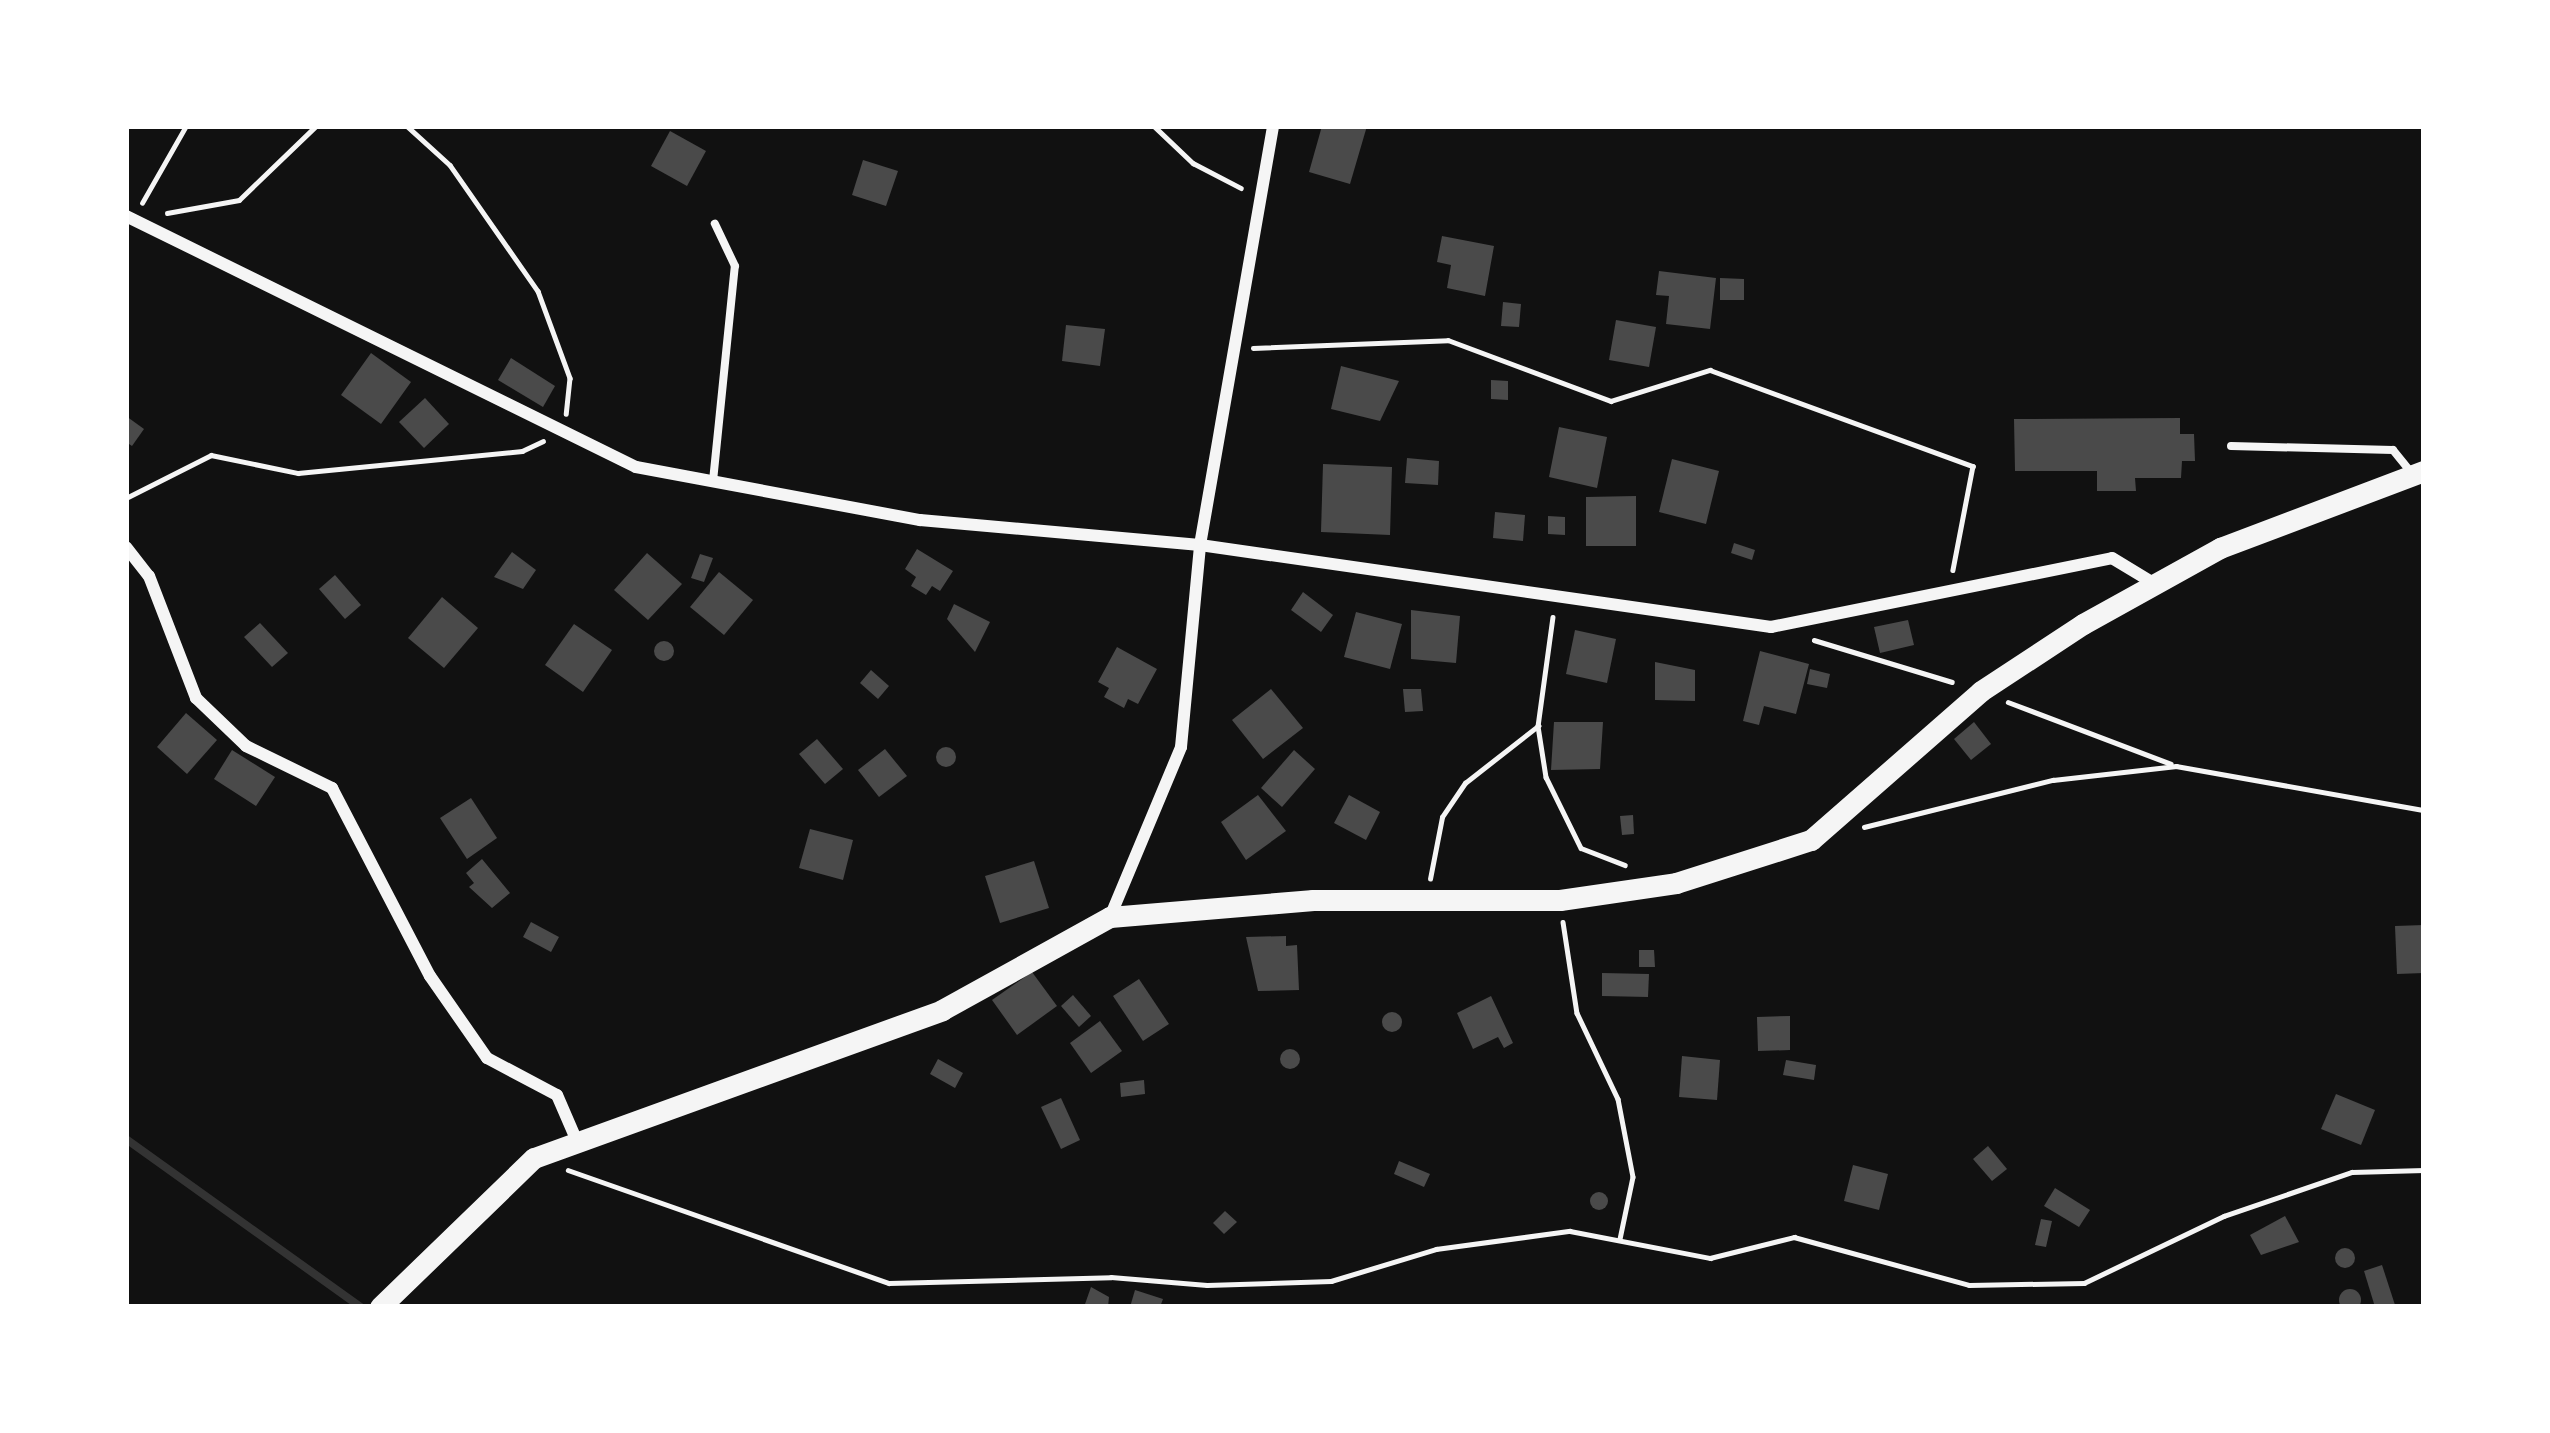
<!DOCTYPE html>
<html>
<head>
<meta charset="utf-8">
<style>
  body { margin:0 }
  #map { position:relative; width:2550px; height:1433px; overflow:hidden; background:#111; font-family:"Work Sans",sans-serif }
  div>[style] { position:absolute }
  .stream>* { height:8px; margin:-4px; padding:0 4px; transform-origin:4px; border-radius:4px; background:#333 }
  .building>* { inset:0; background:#4a4a4a }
  .round { border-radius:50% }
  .path>* { height:4.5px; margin:-2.25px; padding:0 2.25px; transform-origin:2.25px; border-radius:2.25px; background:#f5f5f5 }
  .service>* { height:8px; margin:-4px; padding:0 4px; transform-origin:4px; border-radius:4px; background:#f5f5f5 }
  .minor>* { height:12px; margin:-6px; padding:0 6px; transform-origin:6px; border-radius:6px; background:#f5f5f5 }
  .tertiary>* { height:21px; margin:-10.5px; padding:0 10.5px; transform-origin:10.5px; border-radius:10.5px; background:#f5f5f5 }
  span { translate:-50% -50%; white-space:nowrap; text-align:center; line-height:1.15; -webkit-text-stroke:12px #fff; paint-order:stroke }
  .frame { position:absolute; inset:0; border:129px solid #fff; pointer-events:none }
</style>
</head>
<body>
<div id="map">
  <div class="stream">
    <i style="left:126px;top:1139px;width:289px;rotate:35.6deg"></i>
  </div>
  <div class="building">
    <i style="clip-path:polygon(1322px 126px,1367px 126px,1350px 184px,1309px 172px)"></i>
    <i style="clip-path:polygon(670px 131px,706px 151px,687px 186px,651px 166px)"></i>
    <i style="clip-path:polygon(863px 160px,898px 171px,886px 206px,852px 195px)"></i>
    <i style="clip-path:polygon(1442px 236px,1494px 246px,1485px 296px,1447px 288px,1451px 265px,1437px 262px)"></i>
    <i style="clip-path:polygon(1659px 271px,1716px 278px,1710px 329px,1666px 324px,1669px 296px,1656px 295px)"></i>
    <i style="clip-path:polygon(1720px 278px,1744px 279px,1744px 300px,1720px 300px)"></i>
    <i style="clip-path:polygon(1503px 302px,1521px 304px,1519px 327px,1501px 326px)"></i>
    <i style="clip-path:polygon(1616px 320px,1656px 327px,1649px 367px,1609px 360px)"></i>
    <i style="clip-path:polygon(1066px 325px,1105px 329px,1100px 366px,1062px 361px)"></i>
    <i style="clip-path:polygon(371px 353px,411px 382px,381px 424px,341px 395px)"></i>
    <i style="clip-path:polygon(511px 358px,555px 386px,543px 407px,498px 380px)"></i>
    <i style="clip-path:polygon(1341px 366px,1399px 381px,1380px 421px,1331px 409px)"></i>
    <i style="clip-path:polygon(1491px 380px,1508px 381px,1508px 400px,1491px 399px)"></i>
    <i style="clip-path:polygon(425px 398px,449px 424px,424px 448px,399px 422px)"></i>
    <i style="clip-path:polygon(126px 416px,144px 429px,132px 446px,126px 442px)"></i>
    <i style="clip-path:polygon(2180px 418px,2180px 434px,2194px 434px,2195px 461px,2182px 461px,2181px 478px,2135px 478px,2136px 491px,2097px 491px,2097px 471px,2015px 471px,2014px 419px)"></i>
    <i style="clip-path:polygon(1559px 427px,1607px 437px,1597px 488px,1549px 477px)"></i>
    <i style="clip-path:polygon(1407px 458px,1439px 461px,1438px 485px,1405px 483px)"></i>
    <i style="clip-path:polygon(1672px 459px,1719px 471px,1706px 524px,1659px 512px)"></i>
    <i style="clip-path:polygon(1323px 464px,1392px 467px,1390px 535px,1321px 532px)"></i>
    <i style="clip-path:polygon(1636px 496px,1636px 546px,1586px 546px,1586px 497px)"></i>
    <i style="clip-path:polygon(1495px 512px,1525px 515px,1523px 541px,1493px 538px)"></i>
    <i style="clip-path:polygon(1548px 516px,1565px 517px,1565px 535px,1548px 534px)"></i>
    <i style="clip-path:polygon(1734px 543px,1755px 550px,1752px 560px,1731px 553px)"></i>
    <i style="clip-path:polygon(917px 549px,953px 571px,940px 591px,932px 586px,926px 595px,911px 586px,916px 577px,905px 569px)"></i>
    <i style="clip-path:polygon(512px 552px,536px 570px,523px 589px,494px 577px)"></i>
    <i style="clip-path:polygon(647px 553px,682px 584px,648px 620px,614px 590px)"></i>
    <i style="clip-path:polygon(700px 554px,713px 558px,704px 582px,691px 578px)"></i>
    <i style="clip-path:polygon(719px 572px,753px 600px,724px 635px,690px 607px)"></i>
    <i style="clip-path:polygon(335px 575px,361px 605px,345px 619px,319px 589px)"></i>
    <i style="clip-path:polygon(1303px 592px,1333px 615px,1321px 632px,1291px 610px)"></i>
    <i style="clip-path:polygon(442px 597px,478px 628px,444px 668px,408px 638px)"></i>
    <i style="clip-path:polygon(954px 604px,990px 622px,975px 652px,947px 619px)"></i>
    <i style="clip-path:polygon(1411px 610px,1460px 616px,1456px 663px,1411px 659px)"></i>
    <i style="clip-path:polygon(1356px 612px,1402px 624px,1390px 669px,1344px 657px)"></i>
    <i style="clip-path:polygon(1908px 620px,1914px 645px,1880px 653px,1874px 627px)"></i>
    <i style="clip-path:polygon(260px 623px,288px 653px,272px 667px,244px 637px)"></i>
    <i style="clip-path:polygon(574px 624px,612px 650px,583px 692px,545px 665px)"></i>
    <i style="clip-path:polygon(1575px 630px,1616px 639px,1607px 683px,1566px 674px)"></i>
    <i class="round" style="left:654px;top:641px;width:20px;height:20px"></i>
    <i style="clip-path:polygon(1117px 647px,1157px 669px,1138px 704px,1128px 699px,1124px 708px,1104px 697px,1109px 688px,1098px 682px)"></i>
    <i style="clip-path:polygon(1760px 651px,1809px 664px,1796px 714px,1764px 706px,1759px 725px,1743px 721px)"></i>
    <i style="clip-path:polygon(1655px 662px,1695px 670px,1695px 701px,1655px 700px)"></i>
    <i style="clip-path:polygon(1810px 669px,1830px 674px,1827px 688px,1807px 684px)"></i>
    <i style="clip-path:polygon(871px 670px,889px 686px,878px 699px,860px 683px)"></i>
    <i style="clip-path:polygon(1271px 689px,1303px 728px,1263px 759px,1232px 720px)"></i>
    <i style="clip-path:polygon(1403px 689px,1421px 689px,1423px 711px,1405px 712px)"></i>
    <i style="clip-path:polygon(186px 713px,217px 740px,187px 774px,157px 747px)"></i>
    <i style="clip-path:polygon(1554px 722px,1603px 722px,1600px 769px,1551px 770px)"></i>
    <i style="clip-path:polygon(1974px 722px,1991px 744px,1971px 760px,1954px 739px)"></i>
    <i style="clip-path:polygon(817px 739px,843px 769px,825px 784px,799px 754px)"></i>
    <i class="round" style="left:936px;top:747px;width:20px;height:20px"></i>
    <i style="clip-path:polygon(885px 749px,907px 776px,879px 797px,858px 770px)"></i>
    <i style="clip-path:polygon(232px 750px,275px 777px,256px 806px,214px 779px)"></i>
    <i style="clip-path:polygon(1294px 750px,1315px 769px,1282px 807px,1261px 788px)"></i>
    <i style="clip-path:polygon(1258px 795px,1286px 831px,1246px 860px,1221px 822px)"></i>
    <i style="clip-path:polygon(1349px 795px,1380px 812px,1366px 840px,1334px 823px)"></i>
    <i style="clip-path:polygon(471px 798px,497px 838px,467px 859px,440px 818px)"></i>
    <i style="clip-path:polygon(1633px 815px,1634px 834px,1622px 835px,1620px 816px)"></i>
    <i style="clip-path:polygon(810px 829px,853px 840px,843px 880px,799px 868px)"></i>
    <i style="clip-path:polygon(482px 859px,510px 893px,492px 908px,469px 887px,474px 883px,466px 873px)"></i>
    <i style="clip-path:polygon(1034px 861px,1049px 908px,1000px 923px,985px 876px)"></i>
    <i style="clip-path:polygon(531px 922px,559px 937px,551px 952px,523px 937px)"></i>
    <i style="clip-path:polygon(2424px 925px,2424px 973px,2397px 974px,2395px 926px)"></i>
    <i style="clip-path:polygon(1286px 936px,1286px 946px,1297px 945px,1299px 990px,1258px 991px,1246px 937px)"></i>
    <i style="clip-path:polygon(1639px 950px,1654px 950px,1655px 967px,1639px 967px)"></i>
    <i style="clip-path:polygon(1032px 972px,1057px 1006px,1017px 1035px,992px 1000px)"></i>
    <i style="clip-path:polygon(1602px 973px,1649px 974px,1648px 997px,1602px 996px)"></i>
    <i style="clip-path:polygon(1139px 979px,1169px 1024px,1143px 1041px,1113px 996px)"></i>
    <i style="clip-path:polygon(1073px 995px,1091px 1016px,1079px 1027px,1061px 1006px)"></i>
    <i style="clip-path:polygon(1491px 996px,1513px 1043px,1504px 1048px,1498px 1037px,1473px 1049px,1457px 1013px)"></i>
    <i class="round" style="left:1382px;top:1012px;width:20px;height:20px"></i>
    <i style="clip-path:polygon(1790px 1016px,1790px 1050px,1758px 1051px,1757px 1017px)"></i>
    <i style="clip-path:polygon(1100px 1021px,1122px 1051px,1091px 1073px,1070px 1043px)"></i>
    <i class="round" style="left:1280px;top:1049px;width:20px;height:20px"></i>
    <i style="clip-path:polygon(1682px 1056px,1720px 1060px,1717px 1100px,1679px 1097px)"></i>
    <i style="clip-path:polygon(938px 1059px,963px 1073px,955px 1088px,930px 1074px)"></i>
    <i style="clip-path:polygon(1786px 1060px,1816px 1065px,1814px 1080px,1783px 1075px)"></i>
    <i style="clip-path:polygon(1144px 1080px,1145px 1094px,1121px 1097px,1120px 1083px)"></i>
    <i style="clip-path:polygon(2336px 1094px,2375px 1110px,2361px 1145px,2321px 1129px)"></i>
    <i style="clip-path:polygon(1061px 1098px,1080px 1140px,1061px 1149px,1041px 1107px)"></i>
    <i style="clip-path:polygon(1988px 1146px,2007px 1169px,1992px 1181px,1973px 1159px)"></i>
    <i style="clip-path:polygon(1399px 1161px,1430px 1174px,1424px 1187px,1394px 1174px)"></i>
    <i style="clip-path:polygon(1853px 1165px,1888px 1174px,1879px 1210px,1844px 1201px)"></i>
    <i style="clip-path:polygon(2055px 1188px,2090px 1210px,2079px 1227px,2044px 1206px)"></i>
    <i class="round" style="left:1590px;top:1192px;width:18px;height:18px"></i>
    <i style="clip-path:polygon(1225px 1211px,1237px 1222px,1224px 1234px,1213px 1223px)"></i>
    <i style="clip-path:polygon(2285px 1216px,2299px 1242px,2261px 1255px,2250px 1235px)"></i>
    <i style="clip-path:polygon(2041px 1219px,2052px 1221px,2046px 1247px,2035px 1245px)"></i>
    <i class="round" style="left:2335px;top:1248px;width:20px;height:20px"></i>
    <i style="clip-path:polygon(2382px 1265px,2395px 1305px,2389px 1307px,2375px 1307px,2364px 1271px)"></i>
    <i style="clip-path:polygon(1091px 1287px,1109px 1297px,1108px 1307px,1084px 1307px)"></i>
    <i class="round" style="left:2339px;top:1289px;width:22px;height:22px"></i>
    <i style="clip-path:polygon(1135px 1290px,1163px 1299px,1160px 1307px,1130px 1307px)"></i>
  </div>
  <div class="path">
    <i style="left:407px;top:126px;width:58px;rotate:42.2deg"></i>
    <i style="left:450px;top:165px;width:154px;rotate:55.1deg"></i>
    <i style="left:538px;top:291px;width:93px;rotate:69.8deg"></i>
    <i style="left:570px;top:378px;width:36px;rotate:96deg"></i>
    <i style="left:1154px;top:126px;width:54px;rotate:43.5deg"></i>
    <i style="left:1193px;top:163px;width:54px;rotate:27.5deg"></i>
    <i style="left:142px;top:203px;width:89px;rotate:-60.3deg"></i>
    <i style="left:167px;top:213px;width:73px;rotate:-10.2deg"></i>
    <i style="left:239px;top:200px;width:107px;rotate:-43.9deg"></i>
    <i style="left:1253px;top:348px;width:195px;rotate:-2.3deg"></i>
    <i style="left:1448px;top:340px;width:174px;rotate:20.5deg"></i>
    <i style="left:1611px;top:401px;width:104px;rotate:-17.4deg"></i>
    <i style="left:1710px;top:370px;width:280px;rotate:20.1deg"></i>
    <i style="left:1973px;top:466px;width:106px;rotate:100.9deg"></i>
    <i style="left:126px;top:498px;width:95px;rotate:-26.8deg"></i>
    <i style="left:211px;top:455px;width:89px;rotate:11.7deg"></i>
    <i style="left:298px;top:473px;width:225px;rotate:-5.6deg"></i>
    <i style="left:522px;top:451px;width:23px;rotate:-25deg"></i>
    <i style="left:1553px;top:617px;width:110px;rotate:97.8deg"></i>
    <i style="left:1538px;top:726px;width:52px;rotate:81.1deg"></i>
    <i style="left:1546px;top:777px;width:79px;rotate:63.8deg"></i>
    <i style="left:1581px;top:848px;width:47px;rotate:21.1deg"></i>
    <i style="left:1814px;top:640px;width:144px;rotate:16.9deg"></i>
    <i style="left:2008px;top:702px;width:174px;rotate:20.8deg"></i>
    <i style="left:1864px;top:827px;width:195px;rotate:-14deg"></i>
    <i style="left:2053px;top:780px;width:124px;rotate:-6.5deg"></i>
    <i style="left:2176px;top:766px;width:252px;rotate:10.1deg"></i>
    <i style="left:1430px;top:879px;width:63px;rotate:-79deg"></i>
    <i style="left:1442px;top:817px;width:41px;rotate:-55.9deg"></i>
    <i style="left:1465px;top:783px;width:93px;rotate:-38deg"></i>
    <i style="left:1563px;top:922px;width:92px;rotate:81.3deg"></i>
    <i style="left:1577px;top:1013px;width:95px;rotate:64.5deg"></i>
    <i style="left:1618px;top:1099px;width:79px;rotate:79.1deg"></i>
    <i style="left:1633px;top:1177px;width:63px;rotate:101.8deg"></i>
    <i style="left:568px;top:1170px;width:340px;rotate:19.4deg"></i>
    <i style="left:889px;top:1283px;width:222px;rotate:-1.5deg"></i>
    <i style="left:1111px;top:1277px;width:96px;rotate:4.8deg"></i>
    <i style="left:1207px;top:1285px;width:124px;rotate:-1.8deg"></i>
    <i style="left:1331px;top:1281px;width:110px;rotate:-16.9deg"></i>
    <i style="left:1436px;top:1249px;width:135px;rotate:-7.7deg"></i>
    <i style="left:1570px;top:1231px;width:143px;rotate:10.9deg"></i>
    <i style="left:1710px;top:1258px;width:87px;rotate:-14deg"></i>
    <i style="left:1794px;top:1237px;width:181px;rotate:15.3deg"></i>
    <i style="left:1969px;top:1285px;width:115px;rotate:-1deg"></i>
    <i style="left:2084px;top:1283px;width:155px;rotate:-25.6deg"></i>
    <i style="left:2224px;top:1216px;width:135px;rotate:-19deg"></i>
    <i style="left:2352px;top:1172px;width:72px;rotate:-1.6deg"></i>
  </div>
  <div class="service">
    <i style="left:2231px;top:446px;width:162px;rotate:1.4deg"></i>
    <i style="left:2393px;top:450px;width:28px;rotate:51deg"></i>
    <i style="left:713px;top:481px;width:216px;rotate:-84.2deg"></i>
    <i style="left:735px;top:266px;width:47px;rotate:-115.5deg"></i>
  </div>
  <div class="minor">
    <i style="left:126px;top:216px;width:568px;rotate:26.2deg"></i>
    <i style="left:636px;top:467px;width:289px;rotate:10.6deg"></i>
    <i style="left:920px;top:520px;width:281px;rotate:5.1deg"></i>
    <i style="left:1200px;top:545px;width:577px;rotate:8.17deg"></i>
    <i style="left:1771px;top:627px;width:348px;rotate:-11.4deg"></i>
    <i style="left:2112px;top:558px;width:50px;rotate:31.2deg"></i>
    <i style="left:126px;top:547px;width:37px;rotate:52deg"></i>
    <i style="left:149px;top:576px;width:131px;rotate:68.9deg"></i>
    <i style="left:196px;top:698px;width:69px;rotate:43.8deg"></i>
    <i style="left:246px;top:746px;width:96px;rotate:26deg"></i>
    <i style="left:332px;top:788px;width:212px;rotate:62.5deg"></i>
    <i style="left:430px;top:976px;width:100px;rotate:55.2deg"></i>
    <i style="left:487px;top:1058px;width:79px;rotate:27.9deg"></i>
    <i style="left:557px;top:1095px;width:48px;rotate:66.6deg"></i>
    <i style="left:1110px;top:917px;width:184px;rotate:-67.3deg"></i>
    <i style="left:1181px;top:747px;width:203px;rotate:-84.6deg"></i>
    <i style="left:1200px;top:545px;width:425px;rotate:-80.1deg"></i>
  </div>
  <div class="tertiary">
    <i style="left:380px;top:1307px;width:214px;rotate:-44.1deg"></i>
    <i style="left:534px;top:1158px;width:434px;rotate:-19.9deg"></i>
    <i style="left:942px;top:1010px;width:192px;rotate:-29deg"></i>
    <i style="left:1110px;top:917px;width:204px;rotate:-4.8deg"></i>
    <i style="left:1313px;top:900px;width:247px"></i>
    <i style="left:1560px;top:900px;width:117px;rotate:-8.3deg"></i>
    <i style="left:1676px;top:883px;width:142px;rotate:-17.7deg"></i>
    <i style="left:1811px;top:840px;width:226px;rotate:-41.2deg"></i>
    <i style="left:1981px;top:691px;width:122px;rotate:-33.3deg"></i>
    <i style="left:2083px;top:624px;width:157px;rotate:-29deg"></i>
    <i style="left:2220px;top:548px;width:218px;rotate:-20.7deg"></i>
  </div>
  <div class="frame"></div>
</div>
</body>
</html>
